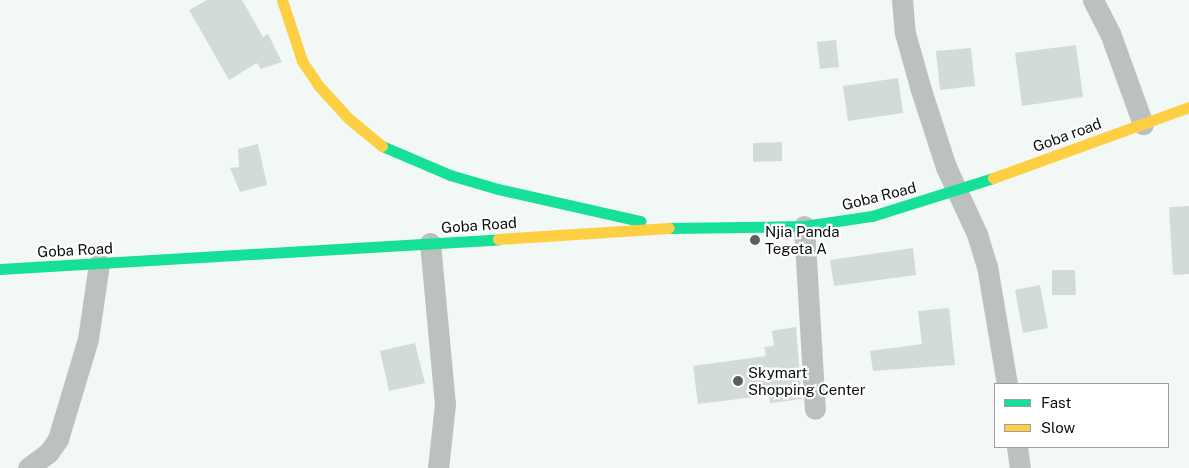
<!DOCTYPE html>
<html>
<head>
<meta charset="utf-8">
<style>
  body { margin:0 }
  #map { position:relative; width:1189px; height:468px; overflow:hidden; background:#f2f8f5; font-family:"Public Sans",sans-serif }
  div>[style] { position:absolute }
  .building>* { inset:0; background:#d2dcd7 }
  .street>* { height:21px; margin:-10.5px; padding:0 10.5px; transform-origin:10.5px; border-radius:10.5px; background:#bbc1be }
  .fast>* { height:11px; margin:-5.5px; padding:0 5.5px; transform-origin:5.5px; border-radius:5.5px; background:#16e098 }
  .slow>* { height:11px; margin:-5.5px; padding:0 5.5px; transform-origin:5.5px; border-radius:5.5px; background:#ffcf43 }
  .dots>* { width:14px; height:14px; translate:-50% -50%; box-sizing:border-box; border:2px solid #fff; border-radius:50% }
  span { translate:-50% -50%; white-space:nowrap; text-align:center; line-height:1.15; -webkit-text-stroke:4.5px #fff; paint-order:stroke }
  .street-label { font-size:15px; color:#0a0e0c }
  .poi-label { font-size:15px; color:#0a0e0c }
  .left { translate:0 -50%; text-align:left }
  .legend { position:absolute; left:994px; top:383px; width:175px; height:65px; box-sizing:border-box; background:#fff; border:1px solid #9d9f9e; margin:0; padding:6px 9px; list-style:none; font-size:15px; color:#0a0e0c }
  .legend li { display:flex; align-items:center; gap:10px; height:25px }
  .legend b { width:25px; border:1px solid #9d9f9e }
</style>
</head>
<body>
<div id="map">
  <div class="building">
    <i style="clip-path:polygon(207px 0,242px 0,263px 37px,268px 34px,282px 62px,261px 69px,257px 63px,229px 80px,189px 10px)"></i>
    <i style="clip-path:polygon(836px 40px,839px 67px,820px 69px,817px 42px)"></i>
    <i style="clip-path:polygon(1076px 45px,1083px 97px,1022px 106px,1015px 53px)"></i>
    <i style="clip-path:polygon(971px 48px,975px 86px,940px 90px,936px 51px)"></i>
    <i style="clip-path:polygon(898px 78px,903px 113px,848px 121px,843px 86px)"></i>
    <i style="clip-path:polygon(782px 142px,782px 161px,753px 162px,753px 143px)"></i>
    <i style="clip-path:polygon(258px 144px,267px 185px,240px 192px,230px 168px,239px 167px,238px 149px)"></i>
    <i style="clip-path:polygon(1189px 206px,1189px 274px,1173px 275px,1169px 207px)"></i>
    <i style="clip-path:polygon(913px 248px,916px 275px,834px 286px,830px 260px)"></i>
    <i style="clip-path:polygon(1052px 270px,1075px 270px,1076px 295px,1052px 295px)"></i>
    <i style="clip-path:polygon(1040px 285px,1048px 328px,1023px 333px,1015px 290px)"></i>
    <i style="clip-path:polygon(949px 308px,955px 365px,873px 371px,870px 351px,922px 344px,918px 311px)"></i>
    <i style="clip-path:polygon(796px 327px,802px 399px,770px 403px,769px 395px,698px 404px,693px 366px,766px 356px,764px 347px,774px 346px,772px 331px)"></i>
    <i style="clip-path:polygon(415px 343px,425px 383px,389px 391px,380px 351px)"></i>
  </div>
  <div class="street">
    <i style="left:902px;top:0;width:33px;rotate:85deg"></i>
    <i style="left:905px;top:33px;width:59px;rotate:74.3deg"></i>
    <i style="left:921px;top:90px;width:81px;rotate:72deg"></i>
    <i style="left:946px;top:167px;width:74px;rotate:65.2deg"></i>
    <i style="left:977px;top:234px;width:34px;rotate:73deg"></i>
    <i style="left:987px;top:266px;width:120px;rotate:80.4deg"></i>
    <i style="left:1093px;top:0;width:37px;rotate:63deg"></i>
    <i style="left:1110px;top:33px;width:97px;rotate:70.1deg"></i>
    <i style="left:804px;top:226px;width:183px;rotate:86.6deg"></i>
    <i style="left:430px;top:243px;width:162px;rotate:84.7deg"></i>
    <i style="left:445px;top:404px;width:64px;rotate:96.2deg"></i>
    <i style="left:1017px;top:447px;width:21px;rotate:82deg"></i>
    <i style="left:28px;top:468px;width:26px;rotate:-37deg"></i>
    <i style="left:49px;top:452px;width:16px;rotate:-55deg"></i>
    <i style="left:58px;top:439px;width:104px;rotate:-73.3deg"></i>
    <i style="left:88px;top:339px;width:76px;rotate:-81.7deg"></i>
  </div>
  <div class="fast">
    <i style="left:382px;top:146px;width:74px;rotate:23.1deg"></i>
    <i style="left:450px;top:175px;width:50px;rotate:16.3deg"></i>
    <i style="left:498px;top:189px;width:146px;rotate:12.7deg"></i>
    <i style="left:669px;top:228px;width:135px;rotate:-0.8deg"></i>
    <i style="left:804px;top:226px;width:69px;rotate:-8.4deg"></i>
    <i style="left:872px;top:216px;width:127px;rotate:-17.4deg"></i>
    <i style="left:0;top:269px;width:499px;rotate:-3.4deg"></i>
  </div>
  <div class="slow">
    <i style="left:282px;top:0;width:64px;rotate:71.8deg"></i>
    <i style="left:302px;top:61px;width:29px;rotate:56deg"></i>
    <i style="left:318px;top:85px;width:45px;rotate:47.7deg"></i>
    <i style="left:348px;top:118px;width:44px;rotate:39.5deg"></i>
    <i style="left:993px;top:178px;width:208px;rotate:-19.9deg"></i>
    <i style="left:498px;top:239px;width:171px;rotate:-3.7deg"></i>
  </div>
  <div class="dots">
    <i style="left:755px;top:240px;background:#5b605e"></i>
    <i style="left:738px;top:381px;background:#5b605e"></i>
  </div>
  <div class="street-label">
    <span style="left:1067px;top:135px;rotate:-20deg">Goba road</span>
    <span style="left:879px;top:196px;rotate:-14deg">Goba Road</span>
    <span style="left:479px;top:225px;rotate:-4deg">Goba Road</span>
    <span style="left:75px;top:250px;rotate:-3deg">Goba Road</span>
  </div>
  <div class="poi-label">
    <span class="left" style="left:765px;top:240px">Njia Panda<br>Tegeta A</span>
    <span class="left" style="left:748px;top:381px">Skymart<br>Shopping Center</span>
  </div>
  <ul class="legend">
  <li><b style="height:6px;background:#16e098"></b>Fast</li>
  <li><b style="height:6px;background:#ffcf43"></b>Slow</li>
  </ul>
</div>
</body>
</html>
